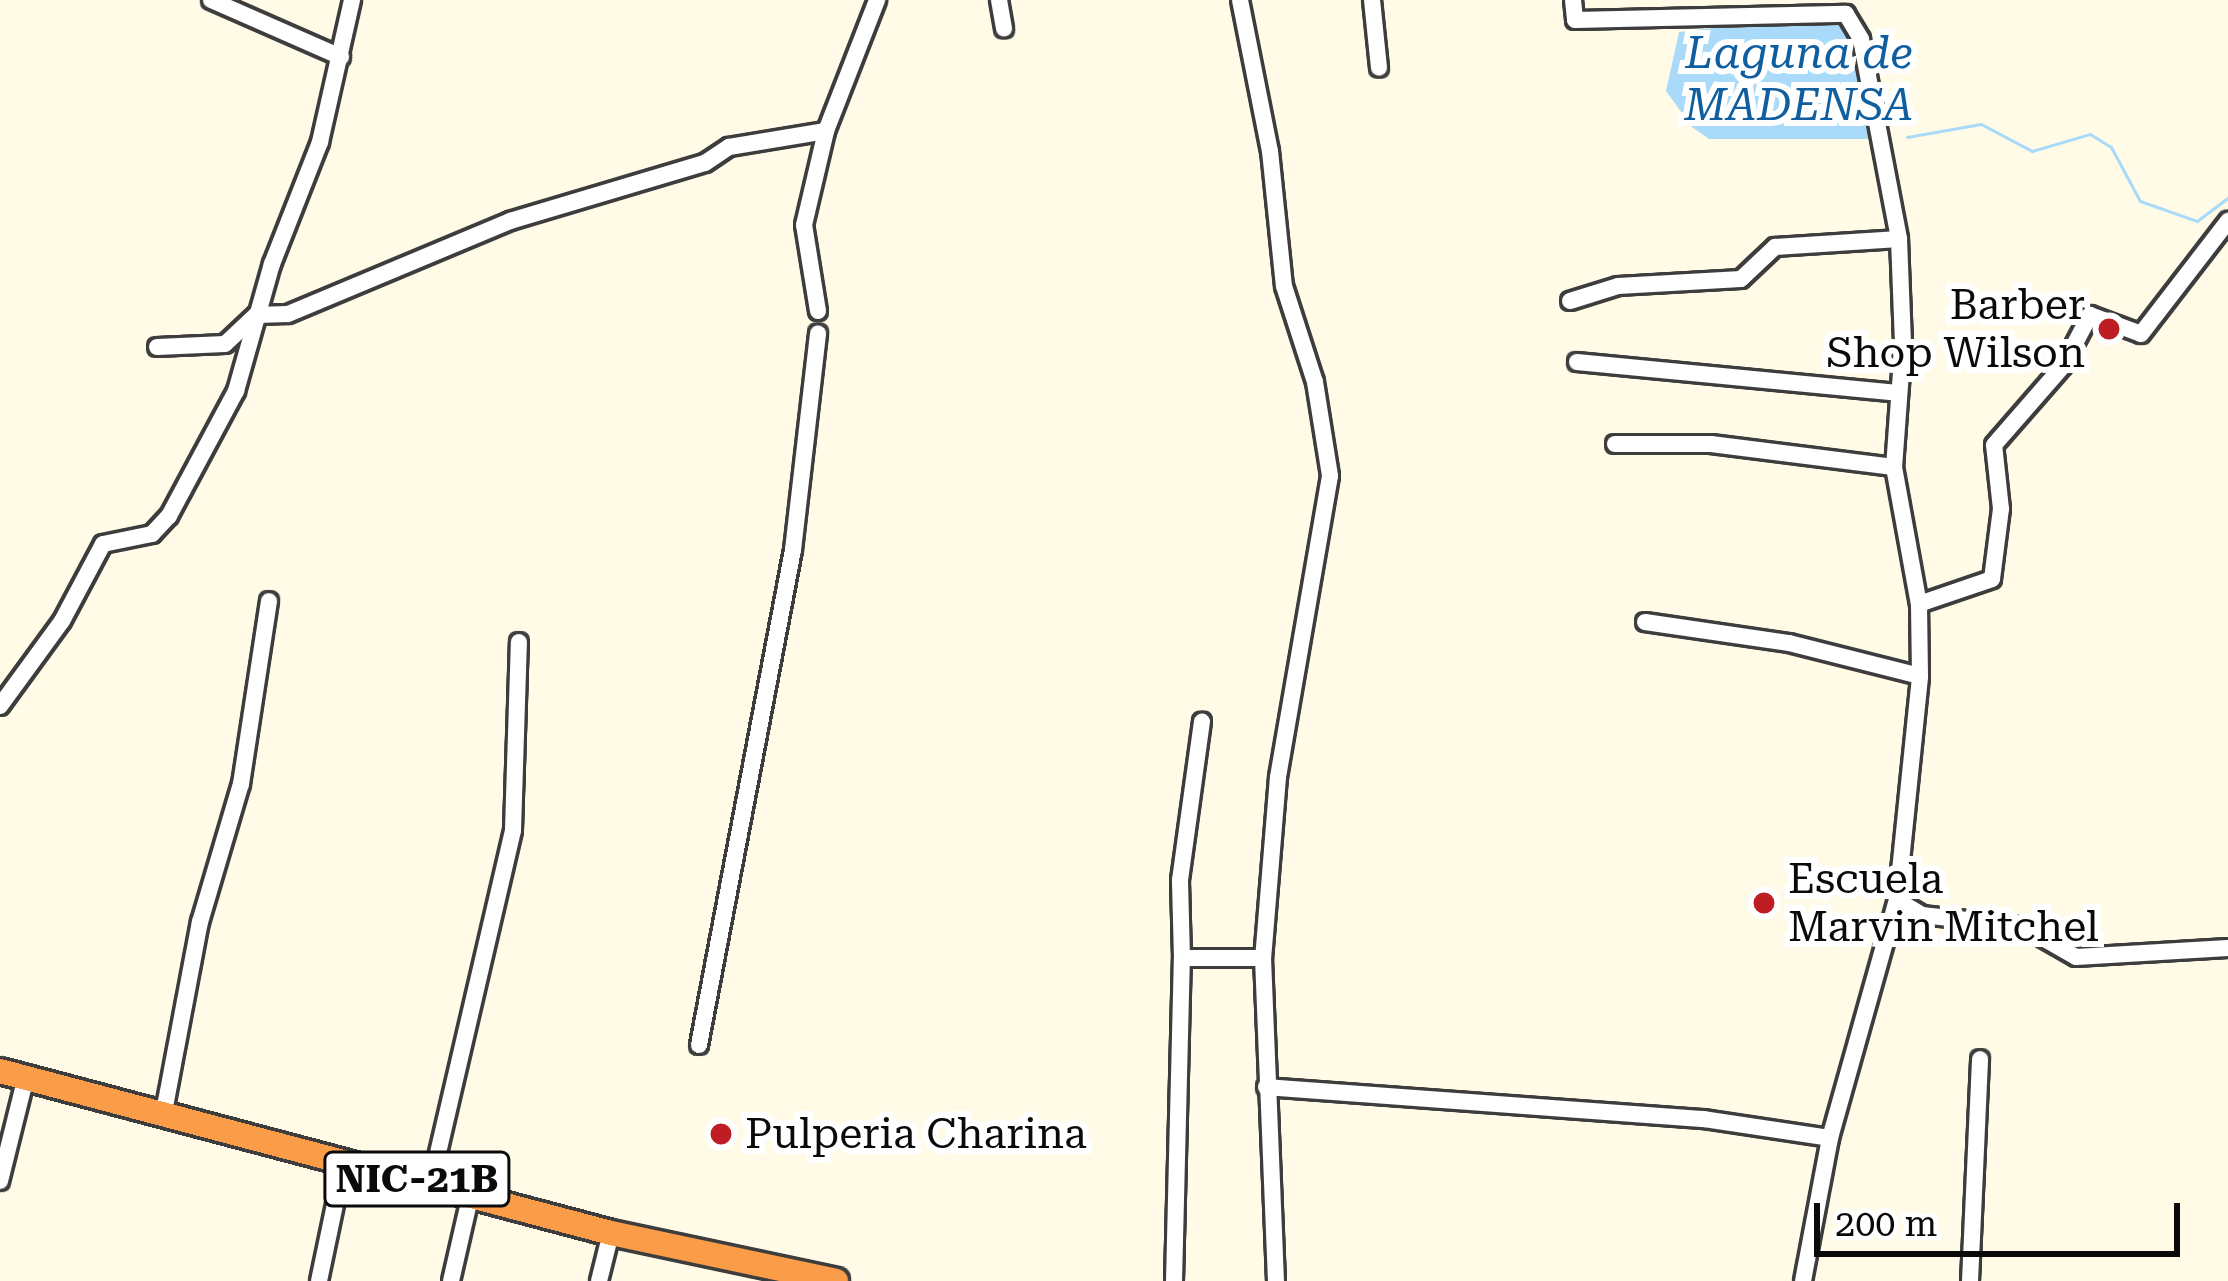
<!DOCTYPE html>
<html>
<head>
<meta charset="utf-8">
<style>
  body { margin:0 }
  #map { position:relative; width:2228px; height:1281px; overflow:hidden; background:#fffbe6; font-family:"Roboto Serif",serif }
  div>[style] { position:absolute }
  .water>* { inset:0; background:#a9daf9 }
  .stream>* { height:3px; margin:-1.5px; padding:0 1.5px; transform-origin:1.5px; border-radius:1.5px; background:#a9daf9 }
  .roads { filter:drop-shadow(3px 0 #3d3d3d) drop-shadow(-3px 0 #3d3d3d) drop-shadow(0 3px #3d3d3d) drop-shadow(0 -3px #3d3d3d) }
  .minor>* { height:16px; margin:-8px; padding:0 8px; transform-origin:8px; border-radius:8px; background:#fff }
  .highway>* { height:24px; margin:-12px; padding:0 12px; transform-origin:12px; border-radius:12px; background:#fb9d48 }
  .dots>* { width:33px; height:33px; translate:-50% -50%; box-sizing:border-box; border:6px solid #fff; border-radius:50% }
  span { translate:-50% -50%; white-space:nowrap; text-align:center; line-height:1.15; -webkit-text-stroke:12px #fff; paint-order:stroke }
  .shield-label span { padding:3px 9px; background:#fff; border:3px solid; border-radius:9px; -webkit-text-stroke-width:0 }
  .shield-label { font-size:39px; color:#0a0a0a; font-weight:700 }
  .poi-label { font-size:42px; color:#0a0a0a }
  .right { translate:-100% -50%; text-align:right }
  .left { translate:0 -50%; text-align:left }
  .water-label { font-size:45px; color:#0f5e9f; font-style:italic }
  .scale { position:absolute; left:1814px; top:1203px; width:366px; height:54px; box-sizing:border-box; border:6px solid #0a0a0a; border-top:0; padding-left:15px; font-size:36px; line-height:42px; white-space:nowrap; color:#0a0a0a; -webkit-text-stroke:9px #fff; paint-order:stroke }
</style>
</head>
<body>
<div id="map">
  <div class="water">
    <i style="clip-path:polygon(1763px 22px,1840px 24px,1855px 40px,1861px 109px,1877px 139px,1709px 139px,1692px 127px,1666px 91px,1679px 32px)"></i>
  </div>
  <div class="stream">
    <i style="left:1907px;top:137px;width:75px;rotate:-10deg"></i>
    <i style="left:1981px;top:124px;width:58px;rotate:27.9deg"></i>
    <i style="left:2032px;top:151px;width:60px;rotate:-16.3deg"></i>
    <i style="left:2090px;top:134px;width:25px;rotate:32deg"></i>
    <i style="left:2111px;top:147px;width:61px;rotate:61.8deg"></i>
    <i style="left:2140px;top:201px;width:60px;rotate:19.3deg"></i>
    <i style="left:2197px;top:221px;width:39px;rotate:-37deg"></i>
  </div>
  <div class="roads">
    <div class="minor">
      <i style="left:211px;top:0;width:142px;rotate:23.7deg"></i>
      <i style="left:999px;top:0;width:29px;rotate:80deg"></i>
      <i style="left:1240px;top:0;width:154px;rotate:78.8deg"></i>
      <i style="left:1270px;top:151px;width:136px;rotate:84.1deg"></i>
      <i style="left:1284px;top:286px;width:101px;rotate:72.1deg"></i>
      <i style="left:1315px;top:382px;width:95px;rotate:80.9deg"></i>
      <i style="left:1330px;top:476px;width:305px;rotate:99.8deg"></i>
      <i style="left:1278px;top:777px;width:182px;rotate:94.7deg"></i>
      <i style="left:1263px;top:958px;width:323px;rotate:87.7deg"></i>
      <i style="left:1372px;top:0;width:68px;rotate:84.1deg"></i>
      <i style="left:1573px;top:0;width:20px;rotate:84deg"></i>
      <i style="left:1575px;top:20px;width:271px;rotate:-1.3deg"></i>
      <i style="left:1846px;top:14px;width:29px;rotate:59deg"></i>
      <i style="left:1861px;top:39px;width:204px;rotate:79.2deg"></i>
      <i style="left:1899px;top:239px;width:106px;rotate:87.8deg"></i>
      <i style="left:1903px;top:345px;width:122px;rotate:94.2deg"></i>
      <i style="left:1894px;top:467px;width:139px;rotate:79.7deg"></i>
      <i style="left:1570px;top:301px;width:50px;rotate:-17.4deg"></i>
      <i style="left:1618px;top:286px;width:123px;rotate:-3.3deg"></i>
      <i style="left:1741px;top:279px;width:47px;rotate:-43.3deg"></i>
      <i style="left:1775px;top:247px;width:124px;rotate:-3.7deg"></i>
      <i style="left:818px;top:311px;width:87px;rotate:-99.2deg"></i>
      <i style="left:804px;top:225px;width:97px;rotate:-76.8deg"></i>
      <i style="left:826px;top:131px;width:141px;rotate:-68.7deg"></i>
      <i style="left:157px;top:347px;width:68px;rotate:-2.5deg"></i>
      <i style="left:225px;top:344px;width:42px;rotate:-43.1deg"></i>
      <i style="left:256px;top:315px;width:32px;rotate:-2deg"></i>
      <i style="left:288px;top:314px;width:241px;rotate:-22.7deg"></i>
      <i style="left:510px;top:221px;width:203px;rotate:-16.6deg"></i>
      <i style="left:705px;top:163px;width:29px;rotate:-34deg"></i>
      <i style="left:729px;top:147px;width:98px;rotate:-9.4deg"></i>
      <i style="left:1577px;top:362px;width:322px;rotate:5.5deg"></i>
      <i style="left:1615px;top:444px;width:96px"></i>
      <i style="left:1711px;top:444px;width:184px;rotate:7.2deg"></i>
      <i style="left:1645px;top:622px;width:146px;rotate:8.3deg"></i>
      <i style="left:1789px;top:643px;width:135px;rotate:14.1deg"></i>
      <i style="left:0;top:706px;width:105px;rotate:-53.9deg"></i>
      <i style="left:62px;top:621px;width:87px;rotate:-62deg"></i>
      <i style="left:103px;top:544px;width:50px;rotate:-11.5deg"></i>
      <i style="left:152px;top:534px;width:25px;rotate:-47deg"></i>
      <i style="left:169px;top:516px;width:142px;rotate:-61.8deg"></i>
      <i style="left:236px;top:391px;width:132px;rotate:-74.2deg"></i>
      <i style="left:272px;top:264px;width:131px;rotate:-68.5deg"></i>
      <i style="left:320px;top:142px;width:146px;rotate:-77.3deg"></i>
      <i style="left:1897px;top:900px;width:29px;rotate:31deg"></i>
      <i style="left:1922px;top:915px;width:101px;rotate:6.3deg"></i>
      <i style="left:2022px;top:926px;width:62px;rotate:29.9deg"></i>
      <i style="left:2076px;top:957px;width:152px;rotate:-3.4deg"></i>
      <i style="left:1182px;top:958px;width:78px;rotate:-91.5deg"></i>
      <i style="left:1180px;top:880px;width:160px;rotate:-82.1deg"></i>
      <i style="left:699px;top:1045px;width:504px;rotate:-79.25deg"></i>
      <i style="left:793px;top:550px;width:218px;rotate:-83.4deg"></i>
      <i style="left:1266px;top:1087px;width:439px;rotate:4.2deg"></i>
      <i style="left:1704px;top:1119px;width:127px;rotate:8.6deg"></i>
      <i style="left:164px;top:1112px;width:193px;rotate:-79.3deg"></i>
      <i style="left:200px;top:922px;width:144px;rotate:-73.5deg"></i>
      <i style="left:241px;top:784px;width:185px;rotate:-81.3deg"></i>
      <i style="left:0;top:1181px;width:107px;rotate:-76deg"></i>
      <i style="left:431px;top:1183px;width:362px;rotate:-76.9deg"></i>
      <i style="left:513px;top:830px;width:188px;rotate:-88.2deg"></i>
      <i style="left:319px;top:1281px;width:123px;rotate:-78.2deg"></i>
      <i style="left:451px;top:1281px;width:89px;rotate:-77.1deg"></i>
      <i style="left:599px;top:1281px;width:49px;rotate:-76deg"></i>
      <i style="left:1174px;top:1281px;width:323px;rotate:-88.6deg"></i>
      <i style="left:1182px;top:958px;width:81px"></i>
      <i style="left:1803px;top:1281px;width:146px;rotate:-79.3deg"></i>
      <i style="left:1830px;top:1138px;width:247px;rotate:-74.3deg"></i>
      <i style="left:1897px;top:900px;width:225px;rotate:-84.1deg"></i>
      <i style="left:1920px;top:676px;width:72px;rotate:-90.8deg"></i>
      <i style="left:1919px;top:604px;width:77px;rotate:-18.9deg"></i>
      <i style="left:1992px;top:579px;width:71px;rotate:-82.7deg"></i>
      <i style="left:2001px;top:509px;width:64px;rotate:-96.2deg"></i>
      <i style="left:1994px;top:445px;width:105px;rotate:-48.9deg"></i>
      <i style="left:2063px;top:366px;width:58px;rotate:-62.1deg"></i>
      <i style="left:2090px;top:315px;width:54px;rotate:20.4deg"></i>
      <i style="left:2141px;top:334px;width:143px;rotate:-52.4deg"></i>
      <i style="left:1970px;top:1281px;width:222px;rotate:-87.4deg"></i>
    </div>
    <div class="highway">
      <i style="left:0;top:1071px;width:632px;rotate:14.85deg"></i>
      <i style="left:611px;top:1233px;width:230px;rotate:12deg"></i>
    </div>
  </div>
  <div class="dots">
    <i style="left:2109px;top:329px;background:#be1d23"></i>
    <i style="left:1764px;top:903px;background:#be1d23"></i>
    <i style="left:721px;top:1134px;background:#be1d23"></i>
  </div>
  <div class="shield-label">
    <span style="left:417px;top:1179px">NIC-21B</span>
  </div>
  <div class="poi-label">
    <span class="right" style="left:2085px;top:329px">Barber<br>Shop Wilson</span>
    <span class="left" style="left:1788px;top:903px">Escuela<br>Marvin Mitchel</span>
    <span class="left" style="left:745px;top:1134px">Pulperia Charina</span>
  </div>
  <div class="water-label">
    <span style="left:1799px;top:79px">Laguna de<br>MADENSA</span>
  </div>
  <div class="scale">200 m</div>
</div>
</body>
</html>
